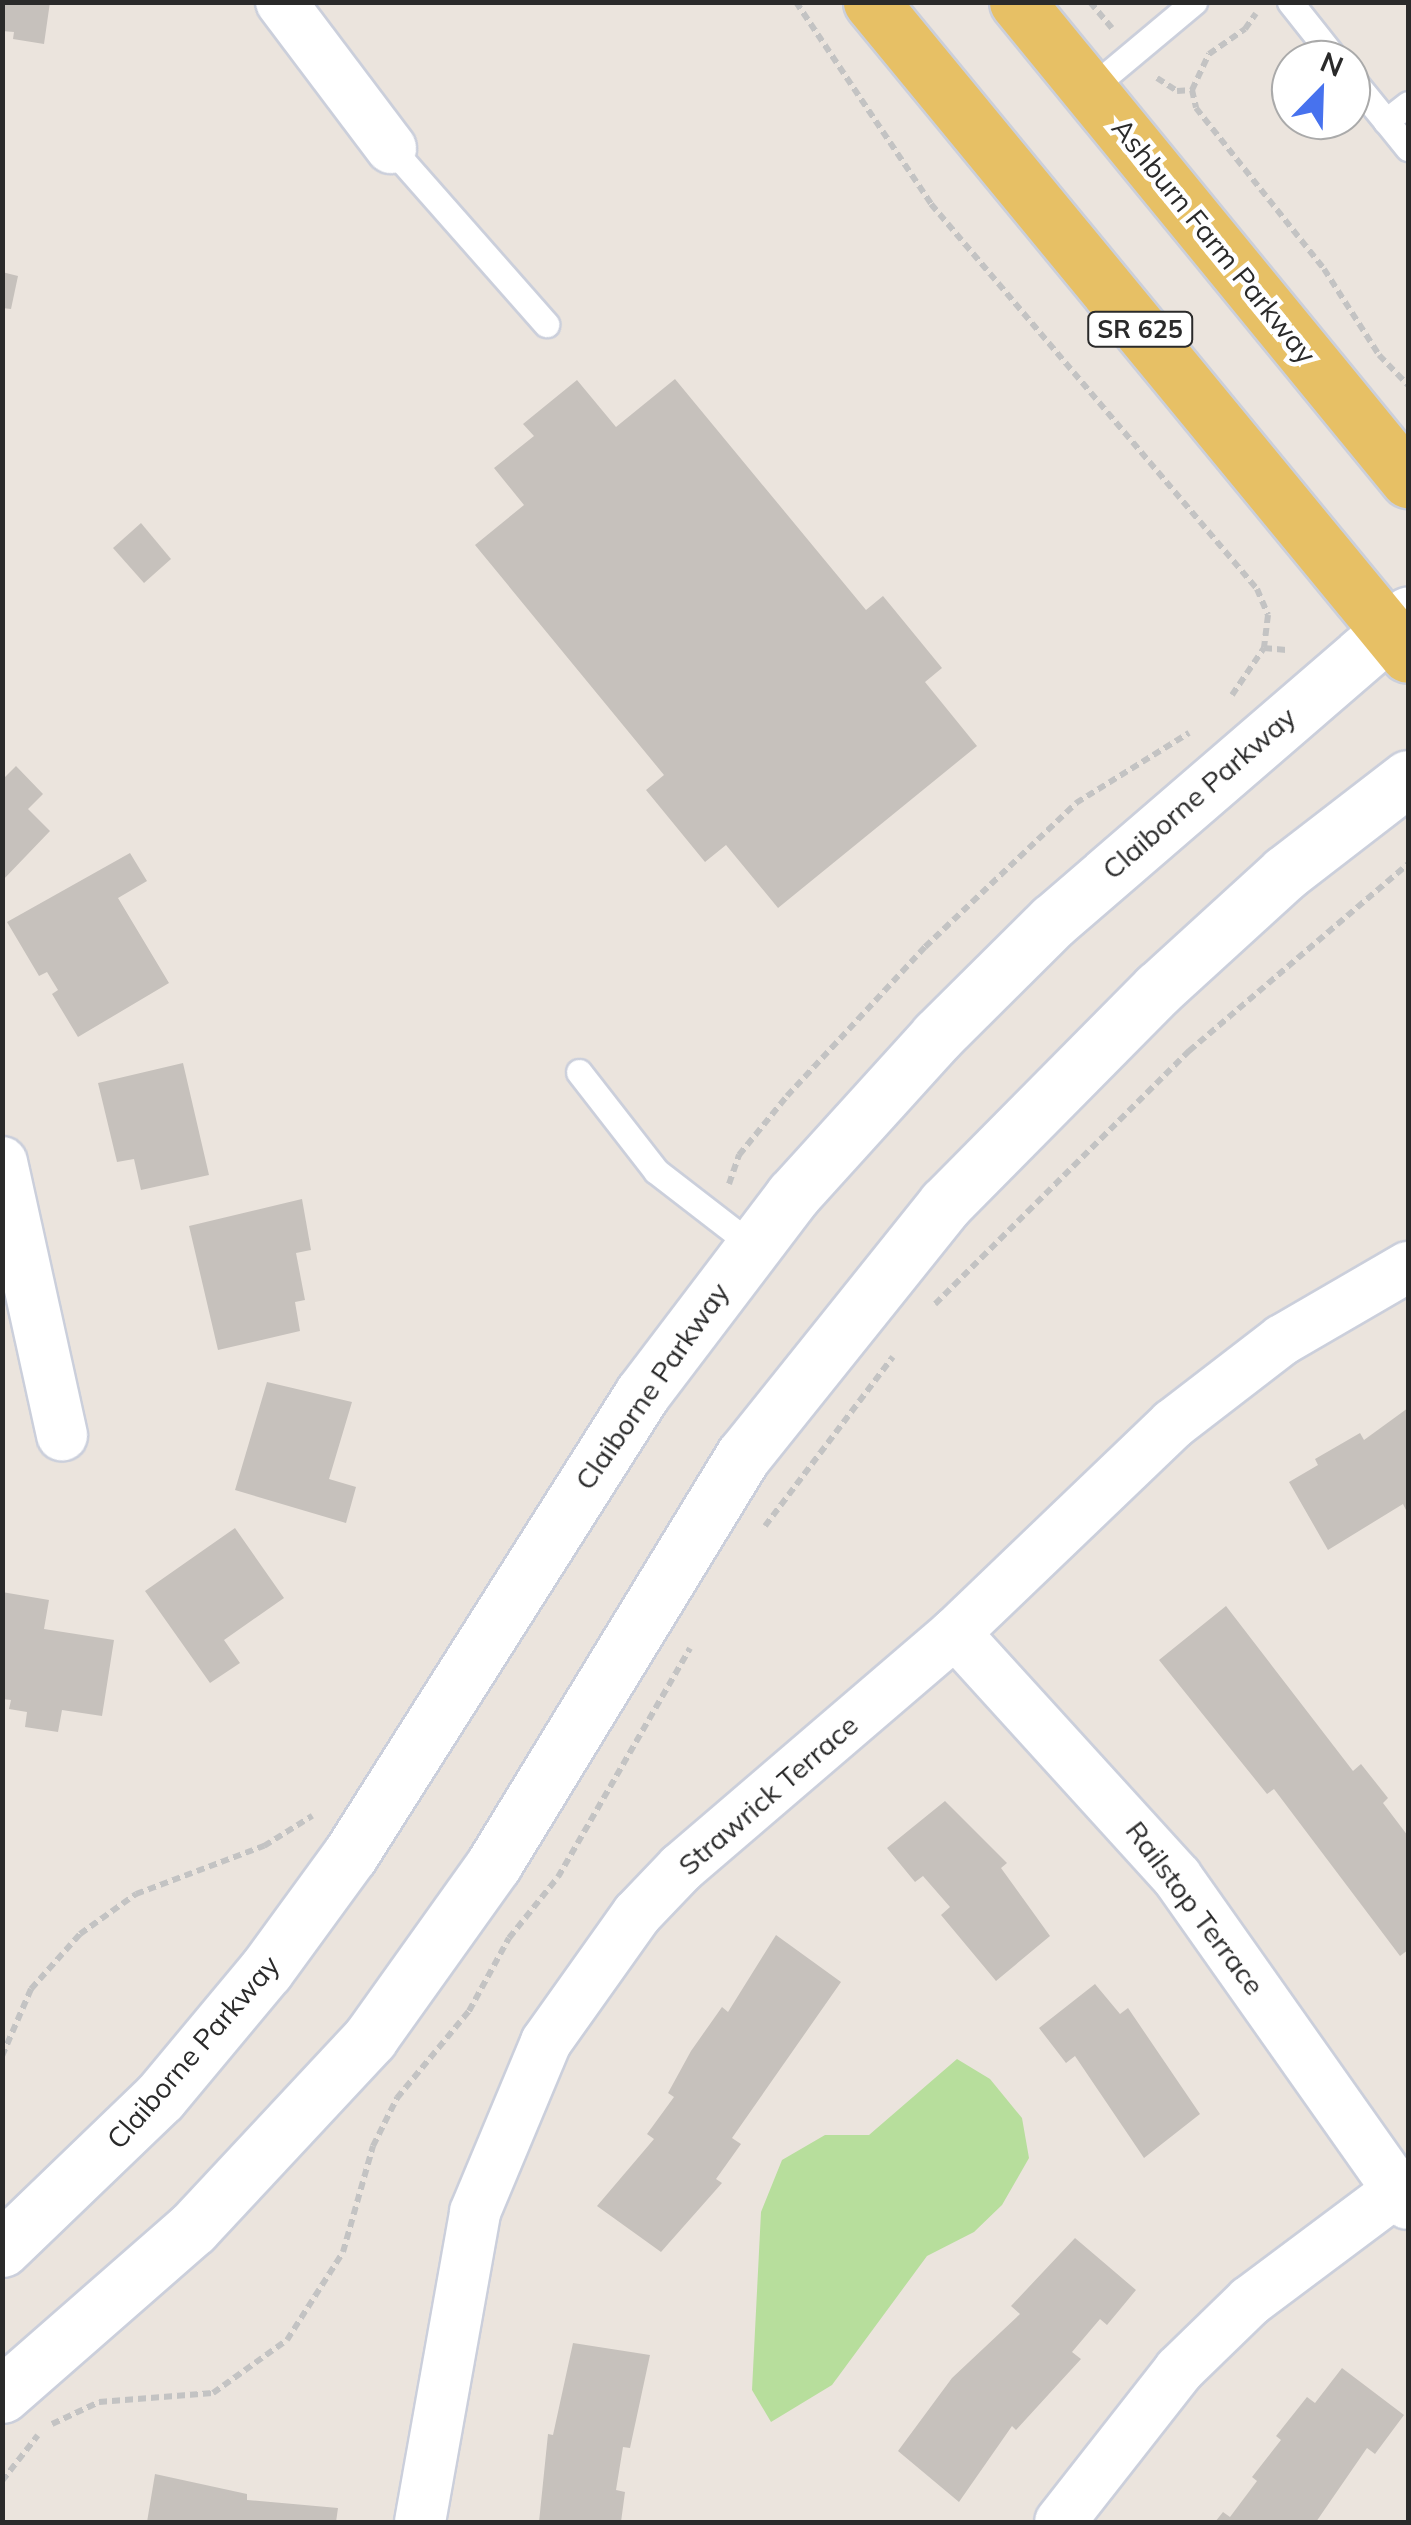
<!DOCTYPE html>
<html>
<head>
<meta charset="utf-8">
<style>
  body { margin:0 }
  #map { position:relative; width:1411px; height:2525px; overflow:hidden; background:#ebe4dd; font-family:Mulish,sans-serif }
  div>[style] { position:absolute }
  .green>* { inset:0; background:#b7de9c }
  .building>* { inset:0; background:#c6c1bc }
  .path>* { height:6px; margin-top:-3px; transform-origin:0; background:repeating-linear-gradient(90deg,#c3c3c3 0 8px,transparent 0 13px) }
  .roads { filter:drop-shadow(2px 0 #cbcfdb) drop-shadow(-2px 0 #cbcfdb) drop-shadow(0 2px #cbcfdb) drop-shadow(0 -2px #cbcfdb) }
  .lane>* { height:25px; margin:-12.5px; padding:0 12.5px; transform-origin:12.5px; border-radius:12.5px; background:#fff }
  .street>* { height:50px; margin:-25px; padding:0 25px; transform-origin:25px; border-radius:25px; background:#fff }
  .secondary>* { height:55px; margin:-27.5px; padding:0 27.5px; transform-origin:27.5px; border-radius:27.5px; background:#fff }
  .primary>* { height:55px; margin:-27.5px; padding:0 27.5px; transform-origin:27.5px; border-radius:27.5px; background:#e7c065 }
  span { translate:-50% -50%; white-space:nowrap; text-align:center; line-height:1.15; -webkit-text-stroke:9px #fff; paint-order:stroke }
  .shield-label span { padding:2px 8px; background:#fff; border:2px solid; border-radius:8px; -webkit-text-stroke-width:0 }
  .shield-label { font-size:25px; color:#2a2a2a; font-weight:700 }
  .street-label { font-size:28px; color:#2a2a2a }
  .frame { position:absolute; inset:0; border:5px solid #2a2a2a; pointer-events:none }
  .north { position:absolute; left:1271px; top:40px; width:100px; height:100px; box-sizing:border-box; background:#fff; border:2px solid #aaa; border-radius:50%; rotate:23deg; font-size:28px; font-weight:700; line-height:40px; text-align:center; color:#2a2a2a }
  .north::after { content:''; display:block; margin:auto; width:35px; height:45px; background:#4772ee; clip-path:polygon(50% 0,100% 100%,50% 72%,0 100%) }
</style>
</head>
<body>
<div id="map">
  <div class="green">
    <i style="clip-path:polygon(957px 2059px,990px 2079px,1022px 2118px,1029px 2158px,1002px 2205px,974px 2232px,927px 2256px,832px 2385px,771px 2422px,752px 2390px,761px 2212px,782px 2160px,825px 2135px,869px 2135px)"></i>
  </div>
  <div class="building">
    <i style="clip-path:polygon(2px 2px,50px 2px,44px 44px,13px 39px,14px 32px,2px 31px)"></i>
    <i style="clip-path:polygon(2px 272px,18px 276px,11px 309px,2px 308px)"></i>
    <i style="clip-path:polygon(675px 379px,866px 610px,883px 596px,942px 668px,925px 682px,977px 746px,778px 908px,726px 845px,705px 862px,646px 790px,664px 775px,475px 545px,524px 505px,494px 468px,534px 436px,523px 424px,577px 380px,616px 427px)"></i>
    <i style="clip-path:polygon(141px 523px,171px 559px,144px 583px,113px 548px)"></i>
    <i style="clip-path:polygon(16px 766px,43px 794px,28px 809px,50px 831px,2px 881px,2px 780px)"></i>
    <i style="clip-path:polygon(130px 853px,147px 881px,118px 898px,169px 983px,78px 1037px,52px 994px,58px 990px,47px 972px,39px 976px,7px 922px)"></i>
    <i style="clip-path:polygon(183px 1063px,209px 1175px,141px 1190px,134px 1159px,117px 1162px,98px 1083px)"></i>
    <i style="clip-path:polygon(302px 1199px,311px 1250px,296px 1253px,305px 1300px,295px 1302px,300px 1331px,218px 1350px,189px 1226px)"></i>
    <i style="clip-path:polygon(267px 1382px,352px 1402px,329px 1479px,356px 1487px,346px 1523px,235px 1490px)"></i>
    <i style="clip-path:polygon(1408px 1408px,1408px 1514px,1403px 1504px,1328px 1550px,1289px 1482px,1318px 1465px,1315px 1459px,1360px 1433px,1364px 1440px)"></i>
    <i style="clip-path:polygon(235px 1528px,284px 1598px,224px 1640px,240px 1663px,210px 1683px,145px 1591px)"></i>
    <i style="clip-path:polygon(2px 1592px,49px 1600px,44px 1629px,114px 1640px,102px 1716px,62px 1710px,58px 1732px,25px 1727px,27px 1712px,9px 1709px,11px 1700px,2px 1699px)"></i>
    <i style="clip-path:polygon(1226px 1606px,1353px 1771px,1361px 1764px,1388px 1798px,1383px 1803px,1408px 1836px,1408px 1950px,1400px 1956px,1274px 1789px,1267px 1794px,1159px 1660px)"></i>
    <i style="clip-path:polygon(945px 1801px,1007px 1863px,1001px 1868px,1050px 1936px,996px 1981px,941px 1915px,950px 1907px,923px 1876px,915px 1882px,887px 1848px)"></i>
    <i style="clip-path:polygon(776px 1935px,841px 1982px,732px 2138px,741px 2144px,716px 2179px,722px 2183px,661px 2252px,597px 2206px,654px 2139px,647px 2134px,674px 2097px,668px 2093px,691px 2051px,722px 2007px,728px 2012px)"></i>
    <i style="clip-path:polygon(1095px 1984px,1120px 2014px,1128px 2008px,1200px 2114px,1144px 2158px,1075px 2056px,1066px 2063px,1039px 2028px)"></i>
    <i style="clip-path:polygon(1075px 2238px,1136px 2290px,1107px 2325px,1100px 2319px,1072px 2352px,1081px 2359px,1016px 2430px,1012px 2426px,959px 2502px,898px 2451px,952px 2378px,1020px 2314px,1011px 2306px)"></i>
    <i style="clip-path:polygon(573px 2343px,650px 2355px,630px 2448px,623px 2447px,616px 2490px,625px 2492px,621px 2522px,539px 2522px,548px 2434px,553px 2435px)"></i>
    <i style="clip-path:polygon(1342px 2368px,1404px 2415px,1375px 2454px,1367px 2448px,1316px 2522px,1215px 2522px,1223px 2512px,1230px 2517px,1257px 2481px,1252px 2477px,1281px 2440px,1276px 2436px,1307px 2397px,1315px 2403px)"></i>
    <i style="clip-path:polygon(155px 2474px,247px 2494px,247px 2500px,338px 2508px,336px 2522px,147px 2522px)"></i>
  </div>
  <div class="path">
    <i style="left:796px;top:2px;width:243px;rotate:56.2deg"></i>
    <i style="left:931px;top:204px;width:504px;rotate:49.74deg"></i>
    <i style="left:1257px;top:589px;width:28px;rotate:67deg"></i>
    <i style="left:1268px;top:615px;width:33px;rotate:97deg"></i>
    <i style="left:1090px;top:2px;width:34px;rotate:50deg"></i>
    <i style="left:1157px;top:78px;width:24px;rotate:33deg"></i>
    <i style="left:1177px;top:91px;width:15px;rotate:-4deg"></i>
    <i style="left:1192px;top:90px;width:18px;rotate:77deg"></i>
    <i style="left:1196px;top:108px;width:206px;rotate:51.5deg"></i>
    <i style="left:1324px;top:269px;width:102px;rotate:57.4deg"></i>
    <i style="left:1379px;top:355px;width:42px;rotate:46deg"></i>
    <i style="left:1192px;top:90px;width:40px;rotate:-65deg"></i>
    <i style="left:1209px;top:54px;width:44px;rotate:-34.8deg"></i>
    <i style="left:1245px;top:29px;width:19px;rotate:-55deg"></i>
    <i style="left:1232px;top:695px;width:57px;rotate:-55.8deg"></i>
    <i style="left:1264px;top:648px;width:25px;rotate:5deg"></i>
    <i style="left:729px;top:1184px;width:31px;rotate:-71deg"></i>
    <i style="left:739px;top:1155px;width:76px;rotate:-50.9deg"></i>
    <i style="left:787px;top:1096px;width:203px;rotate:-47.2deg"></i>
    <i style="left:925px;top:947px;width:209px;rotate:-43.6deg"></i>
    <i style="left:1076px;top:803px;width:133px;rotate:-31.8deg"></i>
    <i style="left:935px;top:1304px;width:359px;rotate:-44.9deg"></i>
    <i style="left:1189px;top:1051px;width:288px;rotate:-40.5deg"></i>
    <i style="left:765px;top:1526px;width:212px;rotate:-52.9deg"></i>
    <i style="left:2px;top:2056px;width:73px;rotate:-66.6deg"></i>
    <i style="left:31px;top:1989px;width:74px;rotate:-48.3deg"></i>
    <i style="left:80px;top:1934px;width:69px;rotate:-35.5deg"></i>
    <i style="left:136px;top:1894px;width:137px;rotate:-20.6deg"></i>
    <i style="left:264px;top:1846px;width:57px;rotate:-32deg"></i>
    <i style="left:52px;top:2424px;width:52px;rotate:-25.1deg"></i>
    <i style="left:99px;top:2402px;width:114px;rotate:-4.5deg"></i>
    <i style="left:213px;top:2393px;width:91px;rotate:-35.6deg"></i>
    <i style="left:287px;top:2340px;width:104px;rotate:-57.5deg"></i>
    <i style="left:343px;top:2252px;width:110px;rotate:-74.2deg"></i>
    <i style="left:373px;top:2146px;width:54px;rotate:-63.4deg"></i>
    <i style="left:397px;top:2098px;width:113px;rotate:-50.4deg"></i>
    <i style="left:469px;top:2011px;width:83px;rotate:-61.3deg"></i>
    <i style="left:509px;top:1938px;width:78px;rotate:-51.2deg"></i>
    <i style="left:558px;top:1877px;width:264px;rotate:-60deg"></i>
    <i style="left:2px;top:2481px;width:58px;rotate:-52deg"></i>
  </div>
  <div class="roads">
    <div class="lane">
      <i style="left:1290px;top:2px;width:74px;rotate:51.6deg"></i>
      <i style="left:1351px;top:78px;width:55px;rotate:50.9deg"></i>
      <i style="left:1090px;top:89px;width:136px;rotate:-39.9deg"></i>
      <i style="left:1408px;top:104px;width:28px;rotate:142deg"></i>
      <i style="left:1386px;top:121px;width:35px;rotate:51deg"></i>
      <i style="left:391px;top:148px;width:235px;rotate:48.6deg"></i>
      <i style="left:579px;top:1072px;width:125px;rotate:52.1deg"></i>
      <i style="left:656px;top:1171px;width:123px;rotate:37.7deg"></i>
    </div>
    <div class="street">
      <i style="left:281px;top:2px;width:183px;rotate:53deg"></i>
      <i style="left:2px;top:1162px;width:280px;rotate:77.6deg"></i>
      <i style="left:955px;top:1633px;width:330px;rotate:47.7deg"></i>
      <i style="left:1177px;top:1877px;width:400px;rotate:54.8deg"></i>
      <i style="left:420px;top:2522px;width:315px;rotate:-79.9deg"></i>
      <i style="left:475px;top:2212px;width:184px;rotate:-67.3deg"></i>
      <i style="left:546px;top:2042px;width:157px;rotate:-54.6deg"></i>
      <i style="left:637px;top:1914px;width:64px;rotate:-46.3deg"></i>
      <i style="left:681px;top:1868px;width:361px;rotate:-40.6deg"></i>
      <i style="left:955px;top:1633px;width:302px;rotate:-43.8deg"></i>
      <i style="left:1173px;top:1424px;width:138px;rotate:-37.6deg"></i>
      <i style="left:1282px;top:1340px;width:146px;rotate:-30.1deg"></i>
      <i style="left:1060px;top:2522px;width:193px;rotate:-51.9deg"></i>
      <i style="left:1179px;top:2370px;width:99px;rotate:-44.2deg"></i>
      <i style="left:1250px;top:2301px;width:197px;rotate:-36.8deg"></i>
    </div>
    <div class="secondary">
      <i style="left:2px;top:2249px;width:219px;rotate:-43.9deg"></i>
      <i style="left:160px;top:2097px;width:165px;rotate:-50.2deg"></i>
      <i style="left:266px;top:1970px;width:142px;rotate:-53.9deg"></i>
      <i style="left:350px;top:1855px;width:546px;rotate:-57.65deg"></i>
      <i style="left:642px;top:1394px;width:250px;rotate:-52.8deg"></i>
      <i style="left:793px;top:1195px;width:215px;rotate:-47.8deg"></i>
      <i style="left:937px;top:1036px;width:163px;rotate:-44.8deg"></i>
      <i style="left:1053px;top:921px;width:469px;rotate:-40.8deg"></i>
      <i style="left:2px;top:2395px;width:254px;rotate:-41.2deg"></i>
      <i style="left:193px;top:2228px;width:260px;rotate:-47deg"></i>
      <i style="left:370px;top:2038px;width:214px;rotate:-54.5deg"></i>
      <i style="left:494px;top:1864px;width:479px;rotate:-58.6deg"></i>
      <i style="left:744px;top:1455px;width:322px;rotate:-51.3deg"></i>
      <i style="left:945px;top:1204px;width:303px;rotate:-45.3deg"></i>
      <i style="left:1158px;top:989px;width:172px;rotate:-42.4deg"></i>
      <i style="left:1285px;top:873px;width:155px;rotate:-37.7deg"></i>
    </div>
    <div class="primary">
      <i style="left:871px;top:2px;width:845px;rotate:50.57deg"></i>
      <i style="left:1017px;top:2px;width:618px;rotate:50.72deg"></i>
    </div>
  </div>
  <div class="shield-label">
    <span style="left:1140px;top:329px">SR 625</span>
  </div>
  <div class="street-label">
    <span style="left:1214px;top:241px;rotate:51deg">Ashburn Farm Parkway</span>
    <span style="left:1199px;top:793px;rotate:-41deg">Claiborne Parkway</span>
    <span style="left:652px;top:1386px;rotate:-55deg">Claiborne Parkway</span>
    <span style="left:768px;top:1795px;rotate:-41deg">Strawrick Terrace</span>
    <span style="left:1195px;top:1908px;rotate:53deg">Railstop Terrace</span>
    <span style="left:193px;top:2052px;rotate:-49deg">Claiborne Parkway</span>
  </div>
  <div class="frame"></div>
  <div class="north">N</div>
</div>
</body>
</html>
